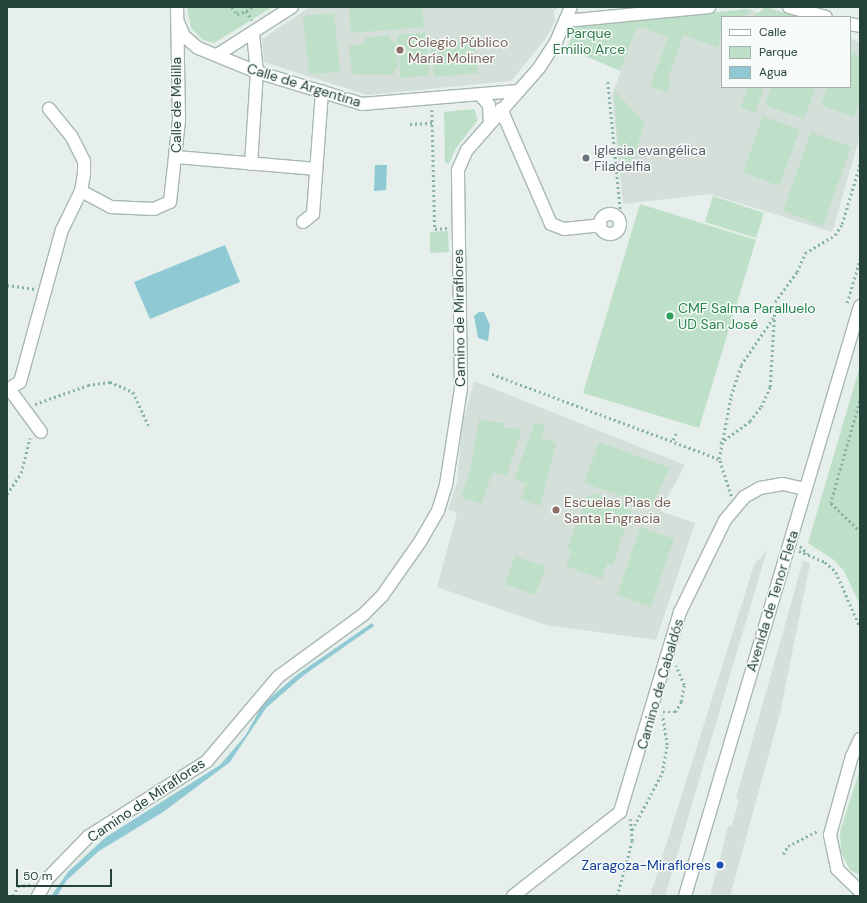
<!DOCTYPE html>
<html>
<head>
<meta charset="utf-8">
<style>
  body { margin:0 }
  #map { position:relative; width:867px; height:903px; overflow:hidden; background:#e6efeb; font-family:"DM Sans",sans-serif }
  div>[style] { position:absolute }
  .built>* { inset:0; background:#d4dfda }
  .green>* { inset:0; background:#bfe0c8 }
  .water>* { inset:0; background:#8ec9d4 }
  .path>* { height:2.5px; margin-top:-1.25px; transform-origin:0; background:repeating-linear-gradient(90deg,#86b3a5 0 2px,transparent 0 5px) }
  .roads { filter:drop-shadow(1px 0 #a8b8b2) drop-shadow(-1px 0 #a8b8b2) drop-shadow(0 1px #a8b8b2) drop-shadow(0 -1px #a8b8b2) }
  .street>* { height:12px; margin:-6px; padding:0 6px; transform-origin:6px; border-radius:6px; background:#fff }
  .street>.ring { margin:-6px; padding:0; box-sizing:content-box; background:none; border:12px solid #fff; border-radius:50% }
  .secondary>* { height:12px; margin:-6px; padding:0 6px; transform-origin:6px; border-radius:6px; background:#fff }
  .dots>* { width:11px; height:11px; translate:-50% -50%; box-sizing:border-box; border:2px solid #f7fbf9; border-radius:50% }
  span { translate:-50% -50%; white-space:nowrap; text-align:center; line-height:1.15; -webkit-text-stroke:3px #f7fbf9; paint-order:stroke }
  .park-label { font-size:14px; color:#2d7a4b }
  .education-label { font-size:14px; color:#785e54 }
  .left { translate:0 -50%; text-align:left }
  .street-label { font-size:14px; color:#24423a }
  .worship-label { font-size:14px; color:#5b616d }
  .leisure-label { font-size:14px; color:#27864d }
  .transit-label { font-size:14px; color:#164399 }
  .right { translate:-100% -50%; text-align:right }
  .frame { position:absolute; inset:0; border:8px solid #24423a; pointer-events:none }
  .legend { position:absolute; left:721px; top:16px; width:130px; height:72px; box-sizing:border-box; background:#f7fbf9; border:1px solid #a3b1ad; margin:0; padding:5px 7px; list-style:none; font-size:12px; color:#24423a }
  .legend li { display:flex; align-items:center; gap:8px; height:20px }
  .legend b { width:20px; border:1px solid #a3b1ad }
  .scale { position:absolute; left:16px; top:869px; width:96px; height:18px; box-sizing:border-box; border:2px solid #24423a; border-top:0; padding-left:5px; font-size:12px; line-height:14px; white-space:nowrap; color:#24423a; -webkit-text-stroke:3px #f7fbf9; paint-order:stroke }
</style>
</head>
<body>
<div id="map">
  <div class="built">
    <i style="clip-path:polygon(310px 7px,559px 7px,554px 11px,555px 21px,547px 37px,511px 81px,367px 95px,264px 62px,262px 39px)"></i>
    <i style="clip-path:polygon(747px 9px,773px 17px,722px 17px,722px 87px,850px 87px,850px 39px,860px 42px,860px 136px,832px 232px,710px 194px,623px 204px,612px 95px,621px 71px,609px 66px,604px 24px)"></i>
    <i style="clip-path:polygon(474px 381px,685px 465px,660px 511px,695px 523px,656px 640px,546px 625px,437px 587px,457px 513px,448px 509px,457px 482px,462px 425px)"></i>
    <i style="clip-path:polygon(767px 550px,665px 896px,650px 896px,754px 565px)"></i>
    <i style="clip-path:polygon(803px 561px,810px 563px,780px 713px,734px 882px,730px 896px,710px 896px,728px 827px,732px 825px,739px 801px,736px 798px)"></i>
  </div>
  <div class="green">
    <i style="clip-path:polygon(187px 7px,272px 7px,214px 43px,203px 40px,191px 28px)"></i>
    <i style="clip-path:polygon(349px 7px,422px 7px,424px 27px,351px 33px)"></i>
    <i style="clip-path:polygon(766px 7px,798px 17px,752px 17px)"></i>
    <i style="clip-path:polygon(747px 9px,753px 11px,743px 17px,722px 17px,719px 48px,683px 35px,667px 81px,671px 83px,667px 93px,650px 86px,668px 37px,637px 26px,620px 71px,567px 48px,576px 27px)"></i>
    <i style="clip-path:polygon(334px 13px,340px 72px,309px 74px,303px 16px)"></i>
    <i style="clip-path:polygon(426px 33px,430px 75px,401px 78px,397px 35px)"></i>
    <i style="clip-path:polygon(390px 35px,391px 42px,396px 42px,398px 69px,394px 70px,394px 75px,352px 74px,349px 46px,365px 44px,365px 38px)"></i>
    <i style="clip-path:polygon(474px 40px,478px 73px,434px 77px,430px 44px)"></i>
    <i style="clip-path:polygon(850px 52px,860px 56px,860px 100px,854px 117px,821px 105px,827px 87px,850px 87px)"></i>
    <i style="clip-path:polygon(748px 87px,764px 87px,755px 113px,741px 107px)"></i>
    <i style="clip-path:polygon(771px 87px,816px 87px,804px 119px,765px 105px)"></i>
    <i style="clip-path:polygon(614px 90px,645px 123px,632px 162px,619px 157px)"></i>
    <i style="clip-path:polygon(474px 109px,478px 120px,456px 148px,449px 164px,445px 163px,444px 112px)"></i>
    <i style="clip-path:polygon(763px 116px,800px 130px,779px 186px,743px 172px)"></i>
    <i style="clip-path:polygon(811px 132px,851px 147px,823px 226px,783px 211px)"></i>
    <i style="clip-path:polygon(713px 196px,764px 213px,756px 238px,705px 222px)"></i>
    <i style="clip-path:polygon(640px 204px,756px 240px,699px 428px,583px 393px)"></i>
    <i style="clip-path:polygon(448px 231px,449px 252px,430px 253px,430px 232px)"></i>
    <i style="clip-path:polygon(860px 366px,860px 605px,844px 571px,834px 560px,808px 543px)"></i>
    <i style="clip-path:polygon(479px 420px,504px 423px,503px 428px,522px 429px,506px 476px,493px 472px,481px 504px,461px 497px,470px 471px)"></i>
    <i style="clip-path:polygon(535px 422px,545px 425px,541px 437px,556px 443px,540px 506px,521px 499px,526px 484px,514px 479px)"></i>
    <i style="clip-path:polygon(599px 442px,670px 468px,651px 506px,584px 483px)"></i>
    <i style="clip-path:polygon(593px 493px,629px 506px,628px 509px,632px 511px,623px 536px,617px 536px,622px 538px,613px 565px,607px 564px,602px 579px,566px 566px,572px 551px,567px 549px,577px 522px,582px 522px,578px 520px,587px 495px,592px 497px)"></i>
    <i style="clip-path:polygon(640px 527px,674px 539px,651px 607px,617px 595px)"></i>
    <i style="clip-path:polygon(515px 556px,546px 567px,535px 595px,505px 584px)"></i>
    <i style="clip-path:polygon(860px 769px,860px 875px,850px 870px,841px 852px,840px 832px)"></i>
  </div>
  <div class="water">
    <i style="clip-path:polygon(375px 165px,387px 165px,386px 190px,374px 191px)"></i>
    <i style="clip-path:polygon(225px 245px,240px 282px,150px 319px,134px 282px)"></i>
    <i style="clip-path:polygon(479px 312px,484px 312px,490px 325px,488px 341px,478px 338px,474px 316px)"></i>
    <i style="clip-path:polygon(372px 623px,374px 626px,304px 675px,266px 708px,230px 762px,163px 812px,99px 851px,67px 880px,57px 896px,51px 896px,68px 872px,106px 837px,220px 765px,245px 736px,263px 704px,298px 674px)"></i>
  </div>
  <div class="path">
    <i style="left:232px;top:7px;width:9px;rotate:54deg"></i>
    <i style="left:237px;top:14px;width:9px;rotate:-18deg"></i>
    <i style="left:246px;top:11px;width:11px;rotate:56deg"></i>
    <i style="left:246px;top:11px;width:7px;rotate:-34deg"></i>
    <i style="left:608px;top:82px;width:133px;rotate:84.4deg"></i>
    <i style="left:432px;top:110px;width:119px;rotate:88.6deg"></i>
    <i style="left:435px;top:229px;width:12px;rotate:-5deg"></i>
    <i style="left:410px;top:124px;width:22px;rotate:-3deg"></i>
    <i style="left:7px;top:285px;width:28px;rotate:8deg"></i>
    <i style="left:847px;top:303px;width:46px;rotate:-73.5deg"></i>
    <i style="left:492px;top:374px;width:242px;rotate:20.5deg"></i>
    <i style="left:860px;top:401px;width:106px;rotate:105.9deg"></i>
    <i style="left:831px;top:503px;width:40px;rotate:44deg"></i>
    <i style="left:35px;top:404px;width:56px;rotate:-19.7deg"></i>
    <i style="left:88px;top:385px;width:22px;rotate:-8deg"></i>
    <i style="left:110px;top:382px;width:25px;rotate:23deg"></i>
    <i style="left:133px;top:392px;width:38px;rotate:65deg"></i>
    <i style="left:673px;top:440px;width:10px;rotate:-66deg"></i>
    <i style="left:720px;top:443px;width:37px;rotate:-36deg"></i>
    <i style="left:750px;top:421px;width:18px;rotate:-52deg"></i>
    <i style="left:761px;top:407px;width:22px;rotate:-66deg"></i>
    <i style="left:770px;top:387px;width:85px;rotate:-86.6deg"></i>
    <i style="left:775px;top:302px;width:37px;rotate:-54deg"></i>
    <i style="left:797px;top:272px;width:21px;rotate:-67deg"></i>
    <i style="left:805px;top:253px;width:35px;rotate:-31deg"></i>
    <i style="left:835px;top:235px;width:13px;rotate:-58deg"></i>
    <i style="left:842px;top:224px;width:63px;rotate:-73.3deg"></i>
    <i style="left:7px;top:494px;width:25px;rotate:-56deg"></i>
    <i style="left:21px;top:473px;width:36px;rotate:-76deg"></i>
    <i style="left:731px;top:496px;width:39px;rotate:-108deg"></i>
    <i style="left:719px;top:459px;width:64px;rotate:-79.2deg"></i>
    <i style="left:731px;top:396px;width:33px;rotate:-72deg"></i>
    <i style="left:741px;top:365px;width:57px;rotate:-55.8deg"></i>
    <i style="left:800px;top:546px;width:11px;rotate:45deg"></i>
    <i style="left:799px;top:551px;width:28px;rotate:23deg"></i>
    <i style="left:825px;top:562px;width:15px;rotate:42deg"></i>
    <i style="left:836px;top:572px;width:60px;rotate:66.4deg"></i>
    <i style="left:663px;top:712px;width:12px"></i>
    <i style="left:675px;top:712px;width:12px;rotate:-59deg"></i>
    <i style="left:681px;top:702px;width:17px;rotate:-80deg"></i>
    <i style="left:684px;top:685px;width:21px;rotate:-113deg"></i>
    <i style="left:632px;top:830px;width:64px;rotate:-62.2deg"></i>
    <i style="left:662px;top:773px;width:28px;rotate:-80deg"></i>
    <i style="left:667px;top:745px;width:30px;rotate:-99deg"></i>
    <i style="left:783px;top:854px;width:9px;rotate:-58deg"></i>
    <i style="left:788px;top:846px;width:34px;rotate:-27deg"></i>
    <i style="left:13px;top:896px;width:11px;rotate:-63deg"></i>
    <i style="left:18px;top:886px;width:13px;rotate:-4deg"></i>
    <i style="left:617px;top:896px;width:57px;rotate:-74.7deg"></i>
    <i style="left:632px;top:841px;width:22px;rotate:-95deg"></i>
  </div>
  <div class="roads">
    <div class="street">
      <i style="left:789px;top:7px;width:38px;rotate:15deg"></i>
      <i style="left:566px;top:21px;width:144px;rotate:-5.6deg"></i>
      <i style="left:178px;top:22px;width:15px;rotate:67deg"></i>
      <i style="left:184px;top:36px;width:18px;rotate:41deg"></i>
      <i style="left:198px;top:48px;width:64px;rotate:22.1deg"></i>
      <i style="left:257px;top:72px;width:110px;rotate:16.9deg"></i>
      <i style="left:362px;top:104px;width:157px;rotate:-4.8deg"></i>
      <i style="left:850px;top:24px;width:10px;rotate:11deg"></i>
      <i style="left:217px;top:55px;width:89px;rotate:-32.6deg"></i>
      <i style="left:481px;top:96px;width:12px;rotate:48deg"></i>
      <i style="left:489px;top:105px;width:17px;rotate:87deg"></i>
      <i style="left:501px;top:109px;width:125px;rotate:66.5deg"></i>
      <i style="left:551px;top:224px;width:14px;rotate:21deg"></i>
      <i style="left:564px;top:229px;width:36px;rotate:-6deg"></i>
      <i style="left:176px;top:157px;width:141px;rotate:4.9deg"></i>
      <i style="left:251px;top:164px;width:92px;rotate:-86.3deg"></i>
      <i style="left:257px;top:72px;width:39px;rotate:-96deg"></i>
      <i style="left:81px;top:191px;width:34px;rotate:28deg"></i>
      <i style="left:111px;top:207px;width:43px;rotate:2.7deg"></i>
      <i style="left:154px;top:209px;width:17px;rotate:-24deg"></i>
      <i style="left:170px;top:202px;width:82px;rotate:-83.7deg"></i>
      <i style="left:179px;top:120px;width:113px;rotate:-91deg"></i>
      <i class="ring" style="left:600px;top:214px;width:8px;height:8px"></i>
      <i style="left:303px;top:222px;width:13px;rotate:-39deg"></i>
      <i style="left:313px;top:214px;width:123px;rotate:-85.8deg"></i>
      <i style="left:7px;top:390px;width:15px;rotate:-32deg"></i>
      <i style="left:20px;top:382px;width:158px;rotate:-74.6deg"></i>
      <i style="left:62px;top:230px;width:43px;rotate:-64deg"></i>
      <i style="left:81px;top:191px;width:17px;rotate:-80deg"></i>
      <i style="left:84px;top:174px;width:13px;rotate:-90deg"></i>
      <i style="left:84px;top:161px;width:28px;rotate:-117deg"></i>
      <i style="left:71px;top:136px;width:35px;rotate:-129deg"></i>
      <i style="left:10px;top:390px;width:52px;rotate:53.6deg"></i>
      <i style="left:860px;top:739px;width:19px;rotate:115deg"></i>
      <i style="left:852px;top:756px;width:82px;rotate:105.6deg"></i>
      <i style="left:830px;top:835px;width:35px;rotate:78deg"></i>
      <i style="left:837px;top:869px;width:32px;rotate:44deg"></i>
      <i style="left:38px;top:896px;width:21px;rotate:-61deg"></i>
      <i style="left:48px;top:878px;width:59px;rotate:-45.7deg"></i>
      <i style="left:89px;top:836px;width:140px;rotate:-32.4deg"></i>
      <i style="left:207px;top:761px;width:110px;rotate:-49.8deg"></i>
      <i style="left:278px;top:677px;width:107px;rotate:-36.2deg"></i>
      <i style="left:364px;top:614px;width:25px;rotate:-45deg"></i>
      <i style="left:382px;top:596px;width:66px;rotate:-54.9deg"></i>
      <i style="left:420px;top:542px;width:36px;rotate:-60deg"></i>
      <i style="left:438px;top:511px;width:27px;rotate:-73deg"></i>
      <i style="left:446px;top:485px;width:98px;rotate:-81.2deg"></i>
      <i style="left:461px;top:388px;width:218px;rotate:-90.8deg"></i>
      <i style="left:458px;top:170px;width:22px;rotate:-66deg"></i>
      <i style="left:467px;top:150px;width:109px;rotate:-48.7deg"></i>
      <i style="left:539px;top:68px;width:31px;rotate:-57deg"></i>
      <i style="left:556px;top:42px;width:38px;rotate:-67deg"></i>
      <i style="left:513px;top:896px;width:136px;rotate:-38.1deg"></i>
      <i style="left:620px;top:812px;width:209px;rotate:-73.3deg"></i>
      <i style="left:680px;top:612px;width:102px;rotate:-63.9deg"></i>
      <i style="left:725px;top:520px;width:30px;rotate:-50deg"></i>
      <i style="left:744px;top:497px;width:18px;rotate:-29deg"></i>
      <i style="left:760px;top:488px;width:23px;rotate:-10deg"></i>
      <i style="left:783px;top:484px;width:23px;rotate:13deg"></i>
    </div>
    <div class="secondary">
      <i style="left:685px;top:896px;width:615px;rotate:-73.48deg"></i>
    </div>
  </div>
  <div class="dots">
    <i style="left:400px;top:50px;background:#8d6e63"></i>
    <i style="left:586px;top:158px;background:#6b7280"></i>
    <i style="left:670px;top:316px;background:#2e9e5b"></i>
    <i style="left:556px;top:510px;background:#8d6e63"></i>
    <i style="left:720px;top:865px;background:#1a4fb4"></i>
  </div>
  <div class="park-label">
    <span style="left:589px;top:41px">Parque<br>Emilio Arce</span>
  </div>
  <div class="education-label">
    <span class="left" style="left:408px;top:50px">Colegio Público<br>María Moliner</span>
    <span class="left" style="left:564px;top:510px">Escuelas Pias de<br>Santa Engracia</span>
  </div>
  <div class="street-label">
    <span style="left:304px;top:85px;rotate:17deg">Calle de Argentina</span>
    <span style="left:176px;top:105px;rotate:-90deg">Calle de Melilla</span>
    <span style="left:459px;top:318px;rotate:-91deg">Camino de Miraflores</span>
    <span style="left:772px;top:601px;rotate:-73deg">Avenida de Tenor Fleta</span>
    <span style="left:660px;top:684px;rotate:-74deg">Camino de Cabaldós</span>
    <span style="left:146px;top:800px;rotate:-34deg">Camino de Miraflores</span>
  </div>
  <div class="worship-label">
    <span class="left" style="left:594px;top:158px">Iglesia evangélica<br>Filadelfia</span>
  </div>
  <div class="leisure-label">
    <span class="left" style="left:678px;top:316px">CMF Salma Paralluelo<br>UD San José</span>
  </div>
  <div class="transit-label">
    <span class="right" style="left:711px;top:865px">Zaragoza-Miraflores</span>
  </div>
  <div class="frame"></div>
  <ul class="legend">
  <li><b style="height:5px;background:#fff"></b>Calle</li>
  <li><b style="height:11px;background:#bfe0c8"></b>Parque</li>
  <li><b style="height:11px;background:#8ec9d4"></b>Agua</li>
  </ul>
  <div class="scale">50 m</div>
</div>
</body>
</html>
